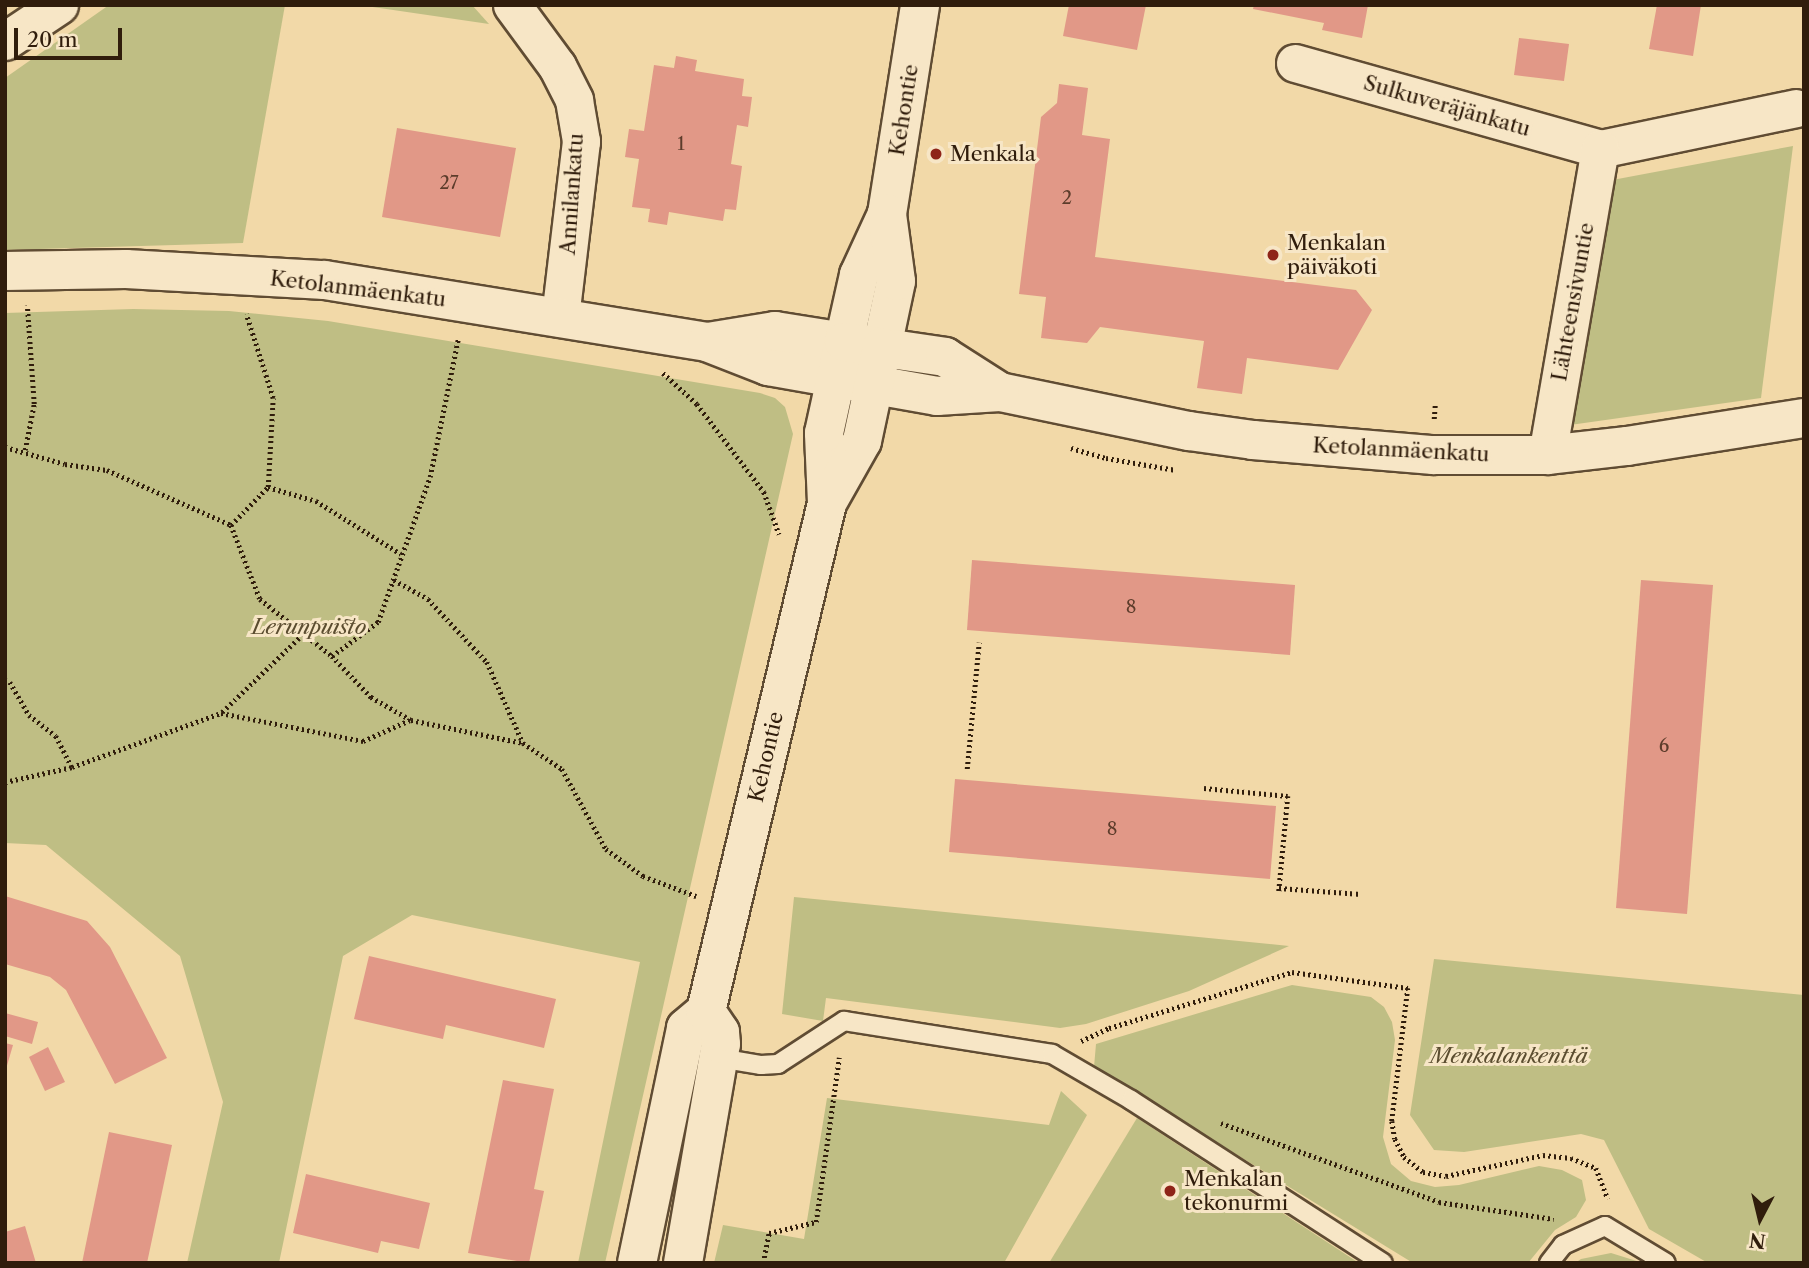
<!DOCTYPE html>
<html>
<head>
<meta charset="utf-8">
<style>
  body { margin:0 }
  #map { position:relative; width:1809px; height:1268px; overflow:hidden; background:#f2d9a8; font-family:"Libre Caslon Text",serif }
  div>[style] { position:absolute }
  .green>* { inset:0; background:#bfbe84 }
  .building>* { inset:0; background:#e19887 }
  .path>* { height:4.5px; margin-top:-2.25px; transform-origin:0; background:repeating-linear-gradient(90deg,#301d0c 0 2px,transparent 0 5.5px) }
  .roads { filter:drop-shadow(2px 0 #604c33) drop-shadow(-2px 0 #604c33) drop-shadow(0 2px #604c33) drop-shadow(0 -2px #604c33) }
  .service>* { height:18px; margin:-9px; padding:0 9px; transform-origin:9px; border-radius:9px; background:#f7e6c6 }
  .minor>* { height:37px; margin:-18.5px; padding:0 18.5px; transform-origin:18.5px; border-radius:18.5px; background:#f7e6c6 }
  .tertiary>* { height:38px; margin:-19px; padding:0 19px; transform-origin:19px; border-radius:19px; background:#f7e6c6 }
  .secondary>* { height:38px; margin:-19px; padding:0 19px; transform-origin:19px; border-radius:19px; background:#f7e6c6 }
  .dots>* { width:19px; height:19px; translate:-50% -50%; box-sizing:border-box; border:4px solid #f7e6c6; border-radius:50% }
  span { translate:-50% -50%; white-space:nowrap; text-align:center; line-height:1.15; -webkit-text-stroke:6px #f7e6c6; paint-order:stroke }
  .number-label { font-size:18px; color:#5c3c2b }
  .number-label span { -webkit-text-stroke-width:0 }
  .street-label { font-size:21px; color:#301d0c }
  .poi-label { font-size:21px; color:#301d0c }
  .left { translate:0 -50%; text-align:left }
  .park-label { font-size:21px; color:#5b4d30; font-style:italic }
  .frame { position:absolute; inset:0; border:7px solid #301d0c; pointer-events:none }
  .north { position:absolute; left:1725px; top:1184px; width:70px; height:70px; -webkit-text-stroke:5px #f7e6c6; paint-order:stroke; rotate:187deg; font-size:19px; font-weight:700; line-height:28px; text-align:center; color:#301d0c }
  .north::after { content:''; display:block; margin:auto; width:24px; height:32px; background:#301d0c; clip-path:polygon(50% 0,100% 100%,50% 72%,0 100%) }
  .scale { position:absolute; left:14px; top:28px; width:108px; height:32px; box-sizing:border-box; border:4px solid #301d0c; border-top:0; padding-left:9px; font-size:21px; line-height:24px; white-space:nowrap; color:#301d0c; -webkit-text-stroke:5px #f7e6c6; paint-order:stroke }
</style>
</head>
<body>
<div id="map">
  <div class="green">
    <i style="clip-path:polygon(109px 5px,285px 5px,243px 243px,5px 250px,5px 78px)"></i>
    <i style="clip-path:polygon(359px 5px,472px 5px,489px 24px)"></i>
    <i style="clip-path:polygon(1793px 146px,1761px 398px,1570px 425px,1607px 181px)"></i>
    <i style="clip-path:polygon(133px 309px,229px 311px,328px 321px,760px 393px,775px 398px,785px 407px,793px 434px,605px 1263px,578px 1263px,640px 962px,412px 915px,343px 956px,279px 1263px,187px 1263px,223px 1102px,180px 956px,46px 845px,5px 843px,5px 313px)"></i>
    <i style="clip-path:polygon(794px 897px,1289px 946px,1189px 991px,1086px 1024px,1060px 1028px,826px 998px,823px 1021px,782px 1014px)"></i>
    <i style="clip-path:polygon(1434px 959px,1804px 995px,1804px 1263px,1708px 1263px,1649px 1229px,1604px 1140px,1581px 1134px,1464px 1152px,1434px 1150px,1410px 1115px)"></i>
    <i style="clip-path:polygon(1292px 985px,1371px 997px,1384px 1007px,1392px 1022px,1395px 1040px,1383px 1137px,1391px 1164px,1411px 1181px,1435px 1187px,1459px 1185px,1539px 1166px,1562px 1170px,1582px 1180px,1586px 1200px,1576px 1217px,1555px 1230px,1528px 1263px,1413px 1263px,1094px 1067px,1096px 1044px)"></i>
    <i style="clip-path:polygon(1061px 1091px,1087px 1115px,1004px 1263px,714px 1263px,723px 1225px,804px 1239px,827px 1098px,1049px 1125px)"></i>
    <i style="clip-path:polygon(1137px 1118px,1359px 1263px,1049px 1263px)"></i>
    <i style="clip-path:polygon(1611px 1253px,1643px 1263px,1575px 1263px,1581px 1259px)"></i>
  </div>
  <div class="building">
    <i style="clip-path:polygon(1069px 5px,1146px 5px,1137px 50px,1063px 36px)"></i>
    <i style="clip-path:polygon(1254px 5px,1368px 5px,1362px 38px,1322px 30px,1324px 23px,1253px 9px)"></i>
    <i style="clip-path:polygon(1657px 5px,1701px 5px,1693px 56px,1649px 49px)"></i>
    <i style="clip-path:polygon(1519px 38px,1569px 44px,1564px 81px,1514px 75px)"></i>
    <i style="clip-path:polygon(676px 56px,697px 60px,695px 71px,744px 79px,742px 96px,752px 97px,748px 127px,737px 125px,731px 164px,742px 166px,736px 210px,725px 209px,723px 221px,669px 212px,667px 225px,648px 222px,650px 209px,632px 207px,639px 159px,625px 157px,629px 129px,644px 131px,654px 65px,674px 68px)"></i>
    <i style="clip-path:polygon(1059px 84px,1088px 88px,1082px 135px,1110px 139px,1095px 257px,1356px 290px,1372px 310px,1338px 370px,1247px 358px,1242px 394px,1197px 388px,1204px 341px,1100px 327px,1087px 343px,1041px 338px,1046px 297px,1019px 294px,1041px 117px,1057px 103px)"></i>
    <i style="clip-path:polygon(397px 128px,516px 148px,500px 237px,382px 217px)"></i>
    <i style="clip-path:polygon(972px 560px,1295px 585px,1290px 655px,967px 630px)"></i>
    <i style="clip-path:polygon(1641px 580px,1713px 585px,1687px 914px,1616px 908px)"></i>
    <i style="clip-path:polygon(955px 779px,1276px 806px,1270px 879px,949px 852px)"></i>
    <i style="clip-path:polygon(5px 896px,87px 921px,110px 947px,167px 1058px,115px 1084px,66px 990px,50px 977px,5px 964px)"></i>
    <i style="clip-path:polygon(369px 956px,556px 999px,544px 1048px,446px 1025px,443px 1039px,354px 1019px)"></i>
    <i style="clip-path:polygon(5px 1013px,38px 1022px,32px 1044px,5px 1036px)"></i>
    <i style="clip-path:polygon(5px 1043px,13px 1045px,6px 1069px,5px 1069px)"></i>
    <i style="clip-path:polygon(48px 1047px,65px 1082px,45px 1091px,29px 1057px)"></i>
    <i style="clip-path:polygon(503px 1080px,554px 1089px,534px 1189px,544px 1191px,529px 1263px,468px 1253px)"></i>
    <i style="clip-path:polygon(109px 1132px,172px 1145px,147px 1263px,82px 1263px)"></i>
    <i style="clip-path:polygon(306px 1174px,430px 1203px,419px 1249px,381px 1241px,378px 1253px,293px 1233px)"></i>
    <i style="clip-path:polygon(25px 1226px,36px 1263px,5px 1263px,5px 1232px)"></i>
  </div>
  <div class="path">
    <i style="left:663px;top:373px;width:46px;rotate:42.4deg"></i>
    <i style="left:697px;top:404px;width:111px;rotate:52.7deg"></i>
    <i style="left:764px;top:492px;width:45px;rotate:70.3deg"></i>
    <i style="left:1434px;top:419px;width:16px;rotate:-86deg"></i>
    <i style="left:5px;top:447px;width:62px;rotate:15.8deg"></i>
    <i style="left:65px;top:464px;width:42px;rotate:8.1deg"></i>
    <i style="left:107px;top:470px;width:136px;rotate:23.9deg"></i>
    <i style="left:231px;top:525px;width:79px;rotate:68.6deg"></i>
    <i style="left:260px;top:599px;width:92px;rotate:38.4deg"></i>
    <i style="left:332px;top:656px;width:57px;rotate:46.4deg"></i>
    <i style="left:371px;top:697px;width:46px;rotate:29.9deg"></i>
    <i style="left:411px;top:720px;width:114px;rotate:11.6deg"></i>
    <i style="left:523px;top:743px;width:47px;rotate:33.7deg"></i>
    <i style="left:562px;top:769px;width:91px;rotate:61.2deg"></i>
    <i style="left:606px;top:849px;width:46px;rotate:36.1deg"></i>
    <i style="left:643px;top:876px;width:57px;rotate:20.7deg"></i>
    <i style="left:1071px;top:448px;width:36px;rotate:16deg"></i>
    <i style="left:1106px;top:458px;width:71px;rotate:9.7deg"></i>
    <i style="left:25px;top:450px;width:47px;rotate:-78.9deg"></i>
    <i style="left:34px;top:404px;width:99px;rotate:-94deg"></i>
    <i style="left:268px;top:487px;width:50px;rotate:16.3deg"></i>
    <i style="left:316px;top:501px;width:100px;rotate:31.9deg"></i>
    <i style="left:231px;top:525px;width:53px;rotate:-45.8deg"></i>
    <i style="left:268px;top:487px;width:89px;rotate:-86.8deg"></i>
    <i style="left:273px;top:398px;width:88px;rotate:-107.8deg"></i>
    <i style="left:394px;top:580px;width:39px;rotate:29deg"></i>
    <i style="left:428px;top:599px;width:86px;rotate:46.9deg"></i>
    <i style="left:487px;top:662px;width:89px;rotate:66deg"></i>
    <i style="left:332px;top:656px;width:57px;rotate:-36.5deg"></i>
    <i style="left:378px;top:622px;width:154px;rotate:-70.3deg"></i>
    <i style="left:430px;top:477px;width:141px;rotate:-78.5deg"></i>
    <i style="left:5px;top:680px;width:5px;rotate:22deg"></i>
    <i style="left:10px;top:682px;width:38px;rotate:60deg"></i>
    <i style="left:29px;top:715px;width:34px;rotate:38deg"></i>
    <i style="left:56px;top:736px;width:35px;rotate:63deg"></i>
    <i style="left:222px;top:712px;width:111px;rotate:-43.9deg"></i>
    <i style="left:967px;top:769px;width:127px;rotate:-84.6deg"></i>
    <i style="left:5px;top:782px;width:69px;rotate:-12.6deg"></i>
    <i style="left:72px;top:767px;width:158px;rotate:-19.9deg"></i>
    <i style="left:221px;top:713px;width:145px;rotate:11.2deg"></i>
    <i style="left:363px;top:741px;width:51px;rotate:-24.1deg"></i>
    <i style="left:1204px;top:788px;width:84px;rotate:5.4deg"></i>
    <i style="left:1288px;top:796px;width:96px;rotate:95.4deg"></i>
    <i style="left:1279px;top:888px;width:82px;rotate:4.2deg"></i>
    <i style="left:1081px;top:1041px;width:31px;rotate:-25deg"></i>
    <i style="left:1109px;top:1028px;width:191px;rotate:-17deg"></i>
    <i style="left:1292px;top:972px;width:117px;rotate:7.9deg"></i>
    <i style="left:1408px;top:988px;width:134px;rotate:96.9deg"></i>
    <i style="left:1392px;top:1121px;width:18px;rotate:81deg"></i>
    <i style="left:1395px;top:1139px;width:20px;rotate:63deg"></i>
    <i style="left:1404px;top:1157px;width:24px;rotate:38deg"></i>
    <i style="left:1423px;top:1172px;width:23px;rotate:10deg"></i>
    <i style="left:1446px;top:1176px;width:99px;rotate:-12.2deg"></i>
    <i style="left:1543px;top:1155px;width:28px;rotate:6deg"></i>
    <i style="left:1571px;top:1158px;width:27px;rotate:22deg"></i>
    <i style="left:1596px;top:1168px;width:33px;rotate:69deg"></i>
    <i style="left:1221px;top:1123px;width:232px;rotate:19.9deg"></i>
    <i style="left:1439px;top:1202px;width:116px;rotate:8.4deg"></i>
    <i style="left:763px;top:1263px;width:31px;rotate:-79deg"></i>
    <i style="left:769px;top:1233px;width:48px;rotate:-13.2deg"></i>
    <i style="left:816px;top:1222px;width:166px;rotate:-82deg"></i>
  </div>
  <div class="roads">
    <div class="service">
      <i style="left:719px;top:1058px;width:43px;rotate:9.5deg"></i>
      <i style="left:761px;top:1065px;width:17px;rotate:-3deg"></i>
      <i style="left:778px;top:1064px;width:79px;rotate:-33.1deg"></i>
      <i style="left:844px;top:1021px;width:211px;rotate:9deg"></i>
      <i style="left:1052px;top:1054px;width:91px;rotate:30.2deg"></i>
      <i style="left:1131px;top:1100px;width:300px;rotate:32.9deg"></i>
      <i style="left:1549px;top:1263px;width:23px;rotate:-52deg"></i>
      <i style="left:1563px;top:1245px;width:46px;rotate:-24.3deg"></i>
      <i style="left:1605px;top:1226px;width:71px;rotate:31.2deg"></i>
    </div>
    <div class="minor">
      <i style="left:512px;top:5px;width:76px;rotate:53.6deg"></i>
      <i style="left:557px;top:66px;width:38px;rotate:63deg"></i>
      <i style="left:574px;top:100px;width:42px;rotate:80.3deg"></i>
      <i style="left:581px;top:141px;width:178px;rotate:96.8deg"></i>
      <i style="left:5px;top:41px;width:65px;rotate:-33.7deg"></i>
      <i style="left:1295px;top:63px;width:317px;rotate:15.7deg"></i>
      <i style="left:1600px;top:149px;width:200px;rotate:-11.8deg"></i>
      <i style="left:1547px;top:455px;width:311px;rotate:-80.2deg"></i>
    </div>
    <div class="tertiary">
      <i style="left:5px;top:271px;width:121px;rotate:-0.9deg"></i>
      <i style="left:126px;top:269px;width:199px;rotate:3.2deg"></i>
      <i style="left:325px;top:280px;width:387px;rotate:9.2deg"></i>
      <i style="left:707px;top:342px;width:66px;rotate:21.5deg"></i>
      <i style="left:768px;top:366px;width:69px;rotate:10deg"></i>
      <i style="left:708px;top:342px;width:68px;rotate:-9.3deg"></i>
      <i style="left:775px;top:331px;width:70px;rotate:9.1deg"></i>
      <i style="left:844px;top:342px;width:69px;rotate:-77.4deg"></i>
      <i style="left:859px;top:275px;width:67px;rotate:-65.3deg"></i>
      <i style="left:887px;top:214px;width:212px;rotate:-81deg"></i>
      <i style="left:882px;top:347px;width:67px;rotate:-78deg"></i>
      <i style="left:896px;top:281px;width:68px;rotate:-97.7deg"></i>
    </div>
    <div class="secondary">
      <i style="left:836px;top:378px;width:103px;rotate:10.1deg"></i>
      <i style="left:937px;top:396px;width:63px;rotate:-3.6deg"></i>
      <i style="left:1000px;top:392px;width:193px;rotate:11.7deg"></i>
      <i style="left:1189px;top:431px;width:65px;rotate:8deg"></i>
      <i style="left:1253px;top:440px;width:181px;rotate:4.8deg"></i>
      <i style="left:1433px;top:455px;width:114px"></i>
      <i style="left:1547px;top:455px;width:81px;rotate:-6.4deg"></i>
      <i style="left:1627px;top:446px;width:179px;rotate:-9deg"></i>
      <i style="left:827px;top:503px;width:70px;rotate:-92.5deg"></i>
      <i style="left:824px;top:433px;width:93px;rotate:-77.6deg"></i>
      <i style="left:844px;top:342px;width:102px;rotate:8.4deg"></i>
      <i style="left:945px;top:357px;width:65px;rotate:32.5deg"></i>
      <i style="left:637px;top:1263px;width:240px;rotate:-78.2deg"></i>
      <i style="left:686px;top:1028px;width:26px;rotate:-40deg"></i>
      <i style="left:706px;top:1011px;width:522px;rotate:-76.6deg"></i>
      <i style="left:827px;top:503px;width:71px;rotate:-60.6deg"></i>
      <i style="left:862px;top:441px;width:96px;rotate:-78deg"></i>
      <i style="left:683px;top:1263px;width:222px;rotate:-80.2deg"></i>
      <i style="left:721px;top:1044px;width:12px;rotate:-95deg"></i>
      <i style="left:720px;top:1032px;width:25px;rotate:-124deg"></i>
    </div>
  </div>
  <div class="dots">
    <i style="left:936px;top:154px;background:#8f2418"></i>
    <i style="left:1273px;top:255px;background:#8f2418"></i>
    <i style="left:1170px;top:1191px;background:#8f2418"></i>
  </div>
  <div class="number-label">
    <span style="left:681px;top:144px">1</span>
    <span style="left:449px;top:183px">27</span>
    <span style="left:1067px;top:198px">2</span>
    <span style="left:1131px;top:607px">8</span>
    <span style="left:1664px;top:746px">6</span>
    <span style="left:1112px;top:829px">8</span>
  </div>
  <div class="street-label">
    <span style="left:1447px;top:106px;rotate:16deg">Sulkuveräjänkatu</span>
    <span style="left:904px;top:110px;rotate:-81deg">Kehontie</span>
    <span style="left:572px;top:194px;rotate:-86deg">Annilankatu</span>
    <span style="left:358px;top:289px;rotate:7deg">Ketolanmäenkatu</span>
    <span style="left:1573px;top:302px;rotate:-80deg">Lähteensivuntie</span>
    <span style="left:1401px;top:450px;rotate:3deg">Ketolanmäenkatu</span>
    <span style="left:766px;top:757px;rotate:-77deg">Kehontie</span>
  </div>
  <div class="poi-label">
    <span class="left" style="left:950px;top:154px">Menkala</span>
    <span class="left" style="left:1287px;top:255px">Menkalan<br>päiväkoti</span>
    <span class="left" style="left:1184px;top:1191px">Menkalan<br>tekonurmi</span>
  </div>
  <div class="park-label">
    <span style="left:309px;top:627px">Lerunpuisto</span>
    <span style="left:1509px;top:1056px">Menkalankenttä</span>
  </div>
  <div class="frame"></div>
  <div class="north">N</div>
  <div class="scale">20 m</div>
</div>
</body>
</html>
